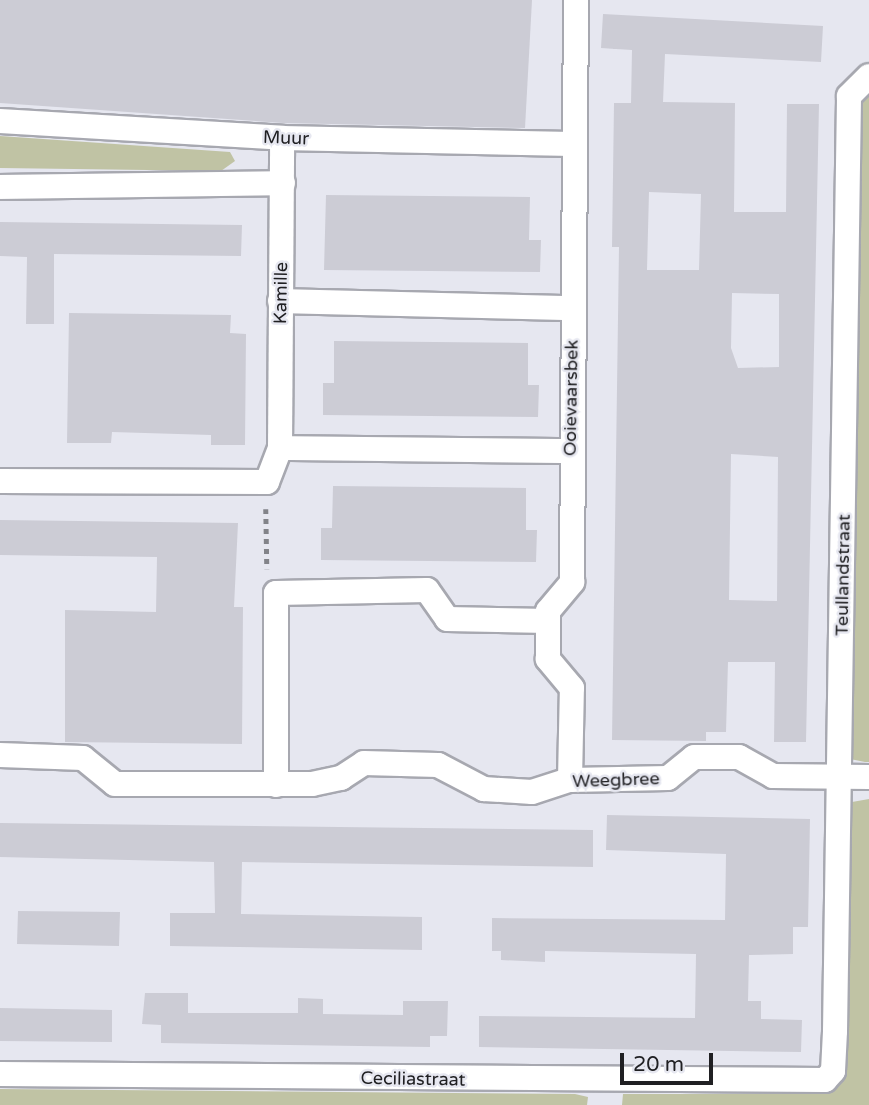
<!DOCTYPE html>
<html>
<head>
<meta charset="utf-8">
<style>
  body { margin:0 }
  #map { position:relative; width:869px; height:1105px; overflow:hidden; background:#e6e7f0; font-family:"Varela Round",sans-serif }
  div>[style] { position:absolute }
  .green>* { inset:0; background:#c0c3a4 }
  .building>* { inset:0; background:#ccccd5 }
  .path>* { height:4.5px; margin-top:-2.25px; transform-origin:0; background:repeating-linear-gradient(90deg,#828389 0 5px,transparent 0 10px) }
  .roads { filter:drop-shadow(2px 0 #a7a8b0) drop-shadow(-2px 0 #a7a8b0) drop-shadow(0 2px #a7a8b0) drop-shadow(0 -2px #a7a8b0) }
  .street>* { height:24px; margin:-12px; padding:0 12px; transform-origin:12px; border-radius:12px; background:#fff }
  span { translate:-50% -50%; white-space:nowrap; text-align:center; line-height:1.15; -webkit-text-stroke:5px #e6e7f0; paint-order:stroke }
  .street-label { font-size:18px; color:#202023 }
  .scale { position:absolute; left:620px; top:1053px; width:93px; height:32px; box-sizing:border-box; border:4px solid #202023; border-top:0; padding-left:9px; font-size:21px; line-height:24px; white-space:nowrap; color:#202023; -webkit-text-stroke:5px #e6e7f0; paint-order:stroke }
</style>
</head>
<body>
<div id="map">
  <div class="green">
    <i style="clip-path:polygon(869px 91px,869px 762px,865px 762px,840px 757px,855px 103px)"></i>
    <i style="clip-path:polygon(0 136px,230px 152px,235px 161px,221px 171px,0 168px)"></i>
    <i style="clip-path:polygon(869px 799px,869px 1105px,622px 1105px,623px 1094px,820px 1094px,835px 1084px,849px 819px,852px 802px)"></i>
    <i style="clip-path:polygon(0 1089px,575px 1094px,588px 1097px,587px 1105px,0 1105px)"></i>
  </div>
  <div class="building">
    <i style="clip-path:polygon(0 0,532px 0,525px 128px,283px 123px,0 103px)"></i>
    <i style="clip-path:polygon(evenodd,603px 14px,823px 26px,821px 62px,665px 54px,663px 102px,735px 103px,734px 212px,786px 212px,787px 104px,819px 104px,806px 742px,774px 742px,775px 662px,728px 662px,726px 732px,706px 732px,706px 741px,612px 740px,619px 247px,612px 247px,614px 103px,631px 103px,632px 50px,601px 48px,603px 14px,649px 192px,701px 194px,699px 270px,647px 270px,649px 192px,603px 14px,732px 293px,779px 294px,779px 367px,738px 368px,731px 348px,732px 293px,603px 14px,731px 454px,778px 457px,777px 601px,729px 600px,731px 454px)"></i>
    <i style="clip-path:polygon(326px 195px,530px 197px,529px 240px,541px 240px,540px 272px,324px 270px)"></i>
    <i style="clip-path:polygon(0 222px,242px 225px,241px 256px,54px 254px,54px 324px,26px 324px,27px 257px,0 256px)"></i>
    <i style="clip-path:polygon(69px 313px,231px 315px,230px 333px,246px 334px,245px 445px,211px 445px,211px 435px,112px 432px,111px 443px,67px 443px)"></i>
    <i style="clip-path:polygon(334px 341px,528px 343px,528px 385px,539px 385px,538px 417px,323px 415px,323px 383px,334px 383px)"></i>
    <i style="clip-path:polygon(333px 486px,526px 488px,526px 530px,537px 530px,536px 562px,321px 560px,321px 528px,332px 528px)"></i>
    <i style="clip-path:polygon(0 520px,238px 523px,234px 607px,243px 607px,242px 744px,65px 742px,65px 610px,156px 612px,157px 557px,0 555px)"></i>
    <i style="clip-path:polygon(607px 815px,810px 819px,808px 927px,793px 927px,793px 954px,749px 955px,748px 1001px,761px 1001px,761px 1019px,802px 1020px,801px 1052px,479px 1047px,479px 1016px,695px 1018px,696px 954px,545px 951px,545px 962px,501px 960px,501px 951px,492px 951px,492px 918px,725px 920px,726px 854px,606px 850px)"></i>
    <i style="clip-path:polygon(0 823px,593px 830px,593px 867px,242px 862px,241px 914px,422px 917px,422px 950px,170px 946px,170px 913px,215px 913px,214px 862px,0 857px)"></i>
    <i style="clip-path:polygon(18px 911px,120px 912px,119px 946px,17px 944px)"></i>
    <i style="clip-path:polygon(145px 993px,188px 993px,188px 1013px,298px 1013px,298px 998px,323px 999px,323px 1014px,403px 1015px,403px 1001px,448px 1001px,447px 1036px,430px 1036px,430px 1047px,161px 1043px,161px 1025px,142px 1024px)"></i>
    <i style="clip-path:polygon(0 1008px,112px 1010px,112px 1042px,0 1041px)"></i>
  </div>
  <div class="path">
    <i style="left:266px;top:509px;width:60px;rotate:89deg"></i>
  </div>
  <div class="roads">
    <div class="street">
      <i style="left:0;top:121px;width:283px;rotate:3.4deg"></i>
      <i style="left:282px;top:138px;width:290px;rotate:1.2deg"></i>
      <i style="left:0;top:187px;width:283px;rotate:-0.8deg"></i>
      <i style="left:280px;top:301px;width:292px;rotate:1.4deg"></i>
      <i style="left:280px;top:448px;width:290px;rotate:0.6deg"></i>
      <i style="left:0;top:481px;width:267px;rotate:0.2deg"></i>
      <i style="left:267px;top:482px;width:36px;rotate:-69deg"></i>
      <i style="left:280px;top:448px;width:310px;rotate:-89.6deg"></i>
      <i style="left:0;top:755px;width:83px;rotate:2.1deg"></i>
      <i style="left:83px;top:758px;width:41px;rotate:39.1deg"></i>
      <i style="left:115px;top:784px;width:197px"></i>
      <i style="left:312px;top:784px;width:30px;rotate:-12deg"></i>
      <i style="left:341px;top:778px;width:27px;rotate:-33deg"></i>
      <i style="left:364px;top:763px;width:74px;rotate:1.5deg"></i>
      <i style="left:438px;top:765px;width:52px;rotate:27.6deg"></i>
      <i style="left:484px;top:789px;width:48px;rotate:3.6deg"></i>
      <i style="left:532px;top:792px;width:40px;rotate:-18deg"></i>
      <i style="left:570px;top:780px;width:98px;rotate:-1.2deg"></i>
      <i style="left:668px;top:778px;width:33px;rotate:-39deg"></i>
      <i style="left:694px;top:757px;width:45px"></i>
      <i style="left:739px;top:757px;width:39px;rotate:29deg"></i>
      <i style="left:773px;top:776px;width:96px;rotate:0.6deg"></i>
      <i style="left:570px;top:780px;width:92px;rotate:-88.8deg"></i>
      <i style="left:572px;top:688px;width:38px;rotate:-130deg"></i>
      <i style="left:548px;top:659px;width:48px;rotate:-90deg"></i>
      <i style="left:548px;top:611px;width:38px;rotate:-50deg"></i>
      <i style="left:572px;top:582px;width:582px;rotate:-89.61deg"></i>
      <i style="left:276px;top:785px;width:192px;rotate:-90deg"></i>
      <i style="left:276px;top:593px;width:151px;rotate:-1.1deg"></i>
      <i style="left:427px;top:590px;width:35px;rotate:55deg"></i>
      <i style="left:447px;top:619px;width:101px;rotate:1.1deg"></i>
      <i style="left:0;top:1074px;width:825px;rotate:0.42deg"></i>
      <i style="left:825px;top:1080px;width:12px;rotate:-48deg"></i>
      <i style="left:833px;top:1071px;width:40px;rotate:-87.1deg"></i>
      <i style="left:835px;top:1031px;width:935px;rotate:-89.14deg"></i>
      <i style="left:849px;top:96px;width:28px;rotate:-45deg"></i>
    </div>
  </div>
  <div class="street-label">
    <span style="left:286px;top:138px;rotate:2deg">Muur</span>
    <span style="left:281px;top:293px;rotate:-89deg">Kamille</span>
    <span style="left:571px;top:398px;rotate:-89deg">Ooievaarsbek</span>
    <span style="left:843px;top:575px;rotate:-89deg">Teullandstraat</span>
    <span style="left:616px;top:780px;rotate:-2deg">Weegbree</span>
    <span style="left:413px;top:1079px;rotate:1deg">Ceciliastraat</span>
  </div>
  <div class="scale">20 m</div>
</div>
</body>
</html>
